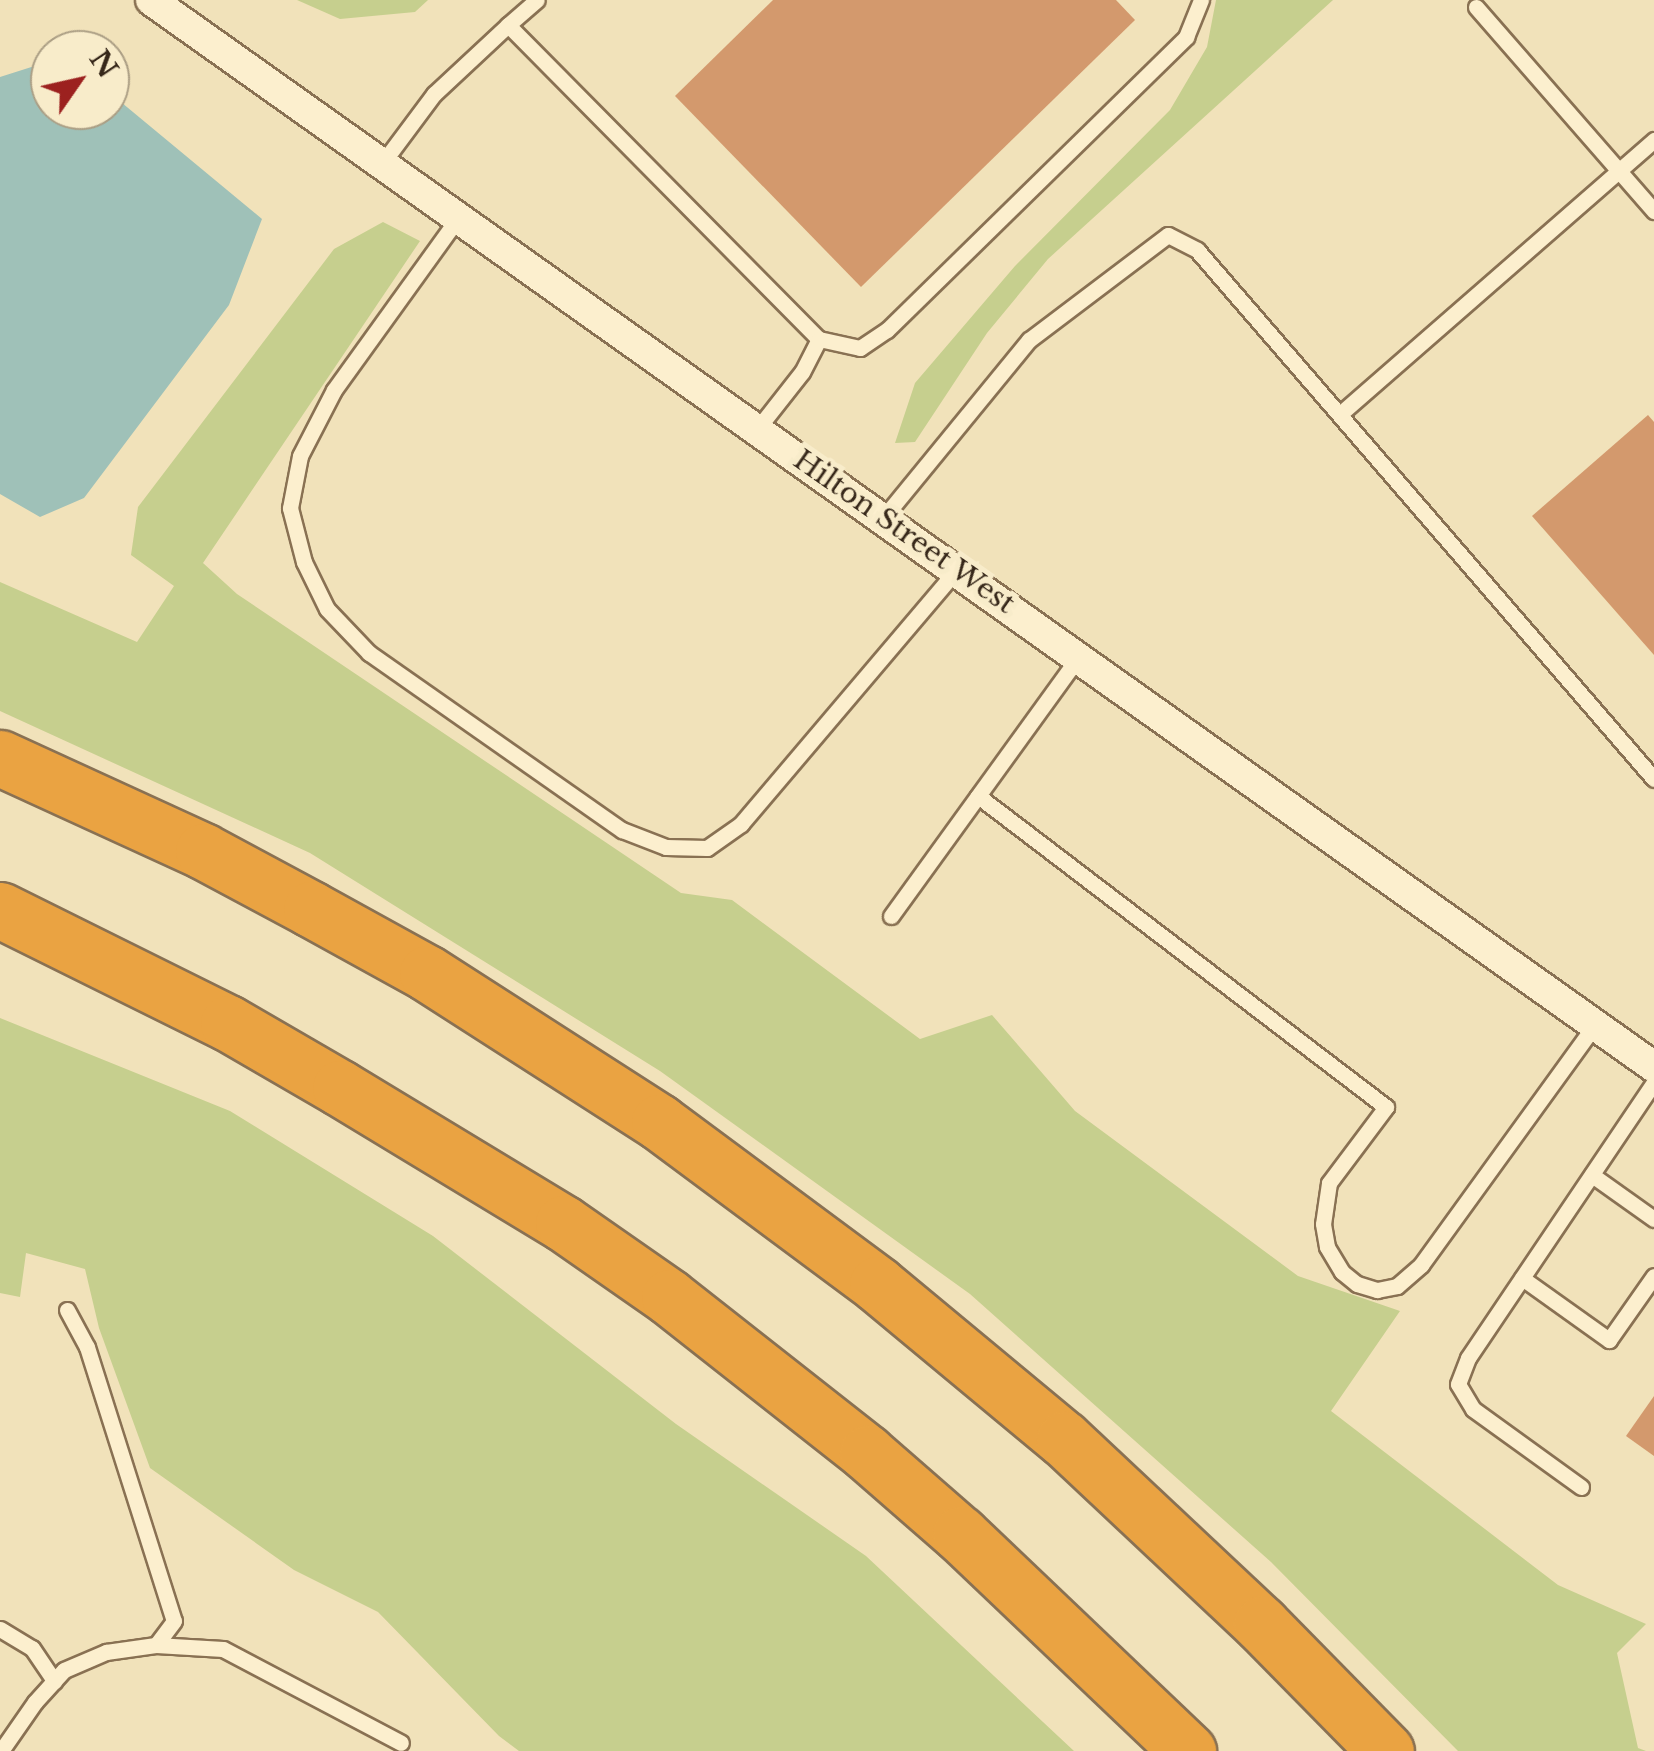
<!DOCTYPE html>
<html>
<head>
<meta charset="utf-8">
<style>
  body { margin:0 }
  #map { position:relative; width:1654px; height:1751px; overflow:hidden; background:#f1e2ba; font-family:"Libre Baskerville",serif }
  div>[style] { position:absolute }
  .green>* { inset:0; background:#c6cf8e }
  .water>* { inset:0; background:#9fc1b8 }
  .building>* { inset:0; background:#d3996d }
  .roads { filter:drop-shadow(2px 0 #897153) drop-shadow(-2px 0 #897153) drop-shadow(0 2px #897153) drop-shadow(0 -2px #897153) }
  .service>* { height:15px; margin:-7.5px; padding:0 7.5px; transform-origin:7.5px; border-radius:7.5px; background:#fcefce }
  .minor>* { height:30px; margin:-15px; padding:0 15px; transform-origin:15px; border-radius:15px; background:#fcefce }
  .motorway>* { height:55px; margin:-27.5px; padding:0 27.5px; transform-origin:27.5px; border-radius:27.5px; background:#eaa342 }
  span { translate:-50% -50%; white-space:nowrap; text-align:center; line-height:1.15; -webkit-text-stroke:10px #f8ecca; paint-order:stroke }
  .street-label { font-size:28px; color:#37281a }
  .north { position:absolute; left:30px; top:30px; width:100px; height:100px; box-sizing:border-box; background:#f8ecca; border:2px solid #ab9e84; border-radius:50%; rotate:56deg; font-size:28px; font-weight:700; line-height:40px; text-align:center; color:#37281a }
  .north::after { content:''; display:block; margin:auto; width:35px; height:45px; background:#9c211f; clip-path:polygon(50% 0,100% 100%,50% 72%,0 100%) }
</style>
</head>
<body>
<div id="map">
  <div class="green">
    <i style="clip-path:polygon(297px 0,428px 0,415px 12px,340px 19px)"></i>
    <i style="clip-path:polygon(1216px 0,1333px 0,1048px 259px,987px 333px,915px 442px,895px 443px,915px 383px,1015px 266px,1170px 110px,1207px 47px)"></i>
    <i style="clip-path:polygon(383px 222px,420px 241px,203px 563px,237px 594px,681px 893px,732px 900px,920px 1039px,992px 1015px,1075px 1111px,1298px 1276px,1400px 1311px,1331px 1411px,1558px 1585px,1646px 1624px,1617px 1653px,1638px 1748px,1646px 1751px,1458px 1751px,1271px 1562px,970px 1294px,660px 1071px,310px 853px,0 711px,0 582px,137px 642px,174px 586px,131px 555px,138px 507px,334px 249px)"></i>
    <i style="clip-path:polygon(0 1018px,230px 1111px,433px 1236px,676px 1424px,866px 1556px,1074px 1751px,519px 1751px,499px 1736px,378px 1612px,294px 1570px,150px 1468px,99px 1328px,85px 1269px,26px 1253px,20px 1297px,0 1293px)"></i>
  </div>
  <div class="water">
    <i style="clip-path:polygon(44px 63px,50px 65px,50px 110px,110px 110px,110px 93px,262px 219px,229px 305px,84px 498px,40px 517px,0 494px,0 77px)"></i>
  </div>
  <div class="building">
    <i style="clip-path:polygon(773px 0,1116px 0,1135px 20px,861px 287px,675px 96px)"></i>
    <i style="clip-path:polygon(1648px 415px,1654px 422px,1654px 655px,1532px 516px)"></i>
    <i style="clip-path:polygon(1654px 1396px,1654px 1456px,1626px 1436px)"></i>
  </div>
  <div class="roads">
    <div class="service">
      <i style="left:1476px;top:7px;width:271px;rotate:48.9deg"></i>
      <i style="left:508px;top:25px;width:38px;rotate:-41deg"></i>
      <i style="left:381px;top:165px;width:89px;rotate:-53.3deg"></i>
      <i style="left:434px;top:94px;width:101px;rotate:-43deg"></i>
      <i style="left:508px;top:25px;width:442px;rotate:45.3deg"></i>
      <i style="left:819px;top:339px;width:37px;rotate:117deg"></i>
      <i style="left:802px;top:372px;width:71px;rotate:128.2deg"></i>
      <i style="left:458px;top:218px;width:212px;rotate:125.8deg"></i>
      <i style="left:334px;top:390px;width:74px;rotate:117.3deg"></i>
      <i style="left:300px;top:456px;width:53px;rotate:100.9deg"></i>
      <i style="left:290px;top:508px;width:56px;rotate:75.5deg"></i>
      <i style="left:304px;top:562px;width:52px;rotate:63.9deg"></i>
      <i style="left:327px;top:609px;width:61px;rotate:46.3deg"></i>
      <i style="left:369px;top:653px;width:309px;rotate:35deg"></i>
      <i style="left:622px;top:830px;width:47px;rotate:21.1deg"></i>
      <i style="left:666px;top:847px;width:41px;rotate:1.4deg"></i>
      <i style="left:707px;top:848px;width:42px;rotate:-35.2deg"></i>
      <i style="left:741px;top:824px;width:334px;rotate:-49.7deg"></i>
      <i style="left:819px;top:339px;width:42px;rotate:12.4deg"></i>
      <i style="left:860px;top:348px;width:32px;rotate:-34deg"></i>
      <i style="left:887px;top:330px;width:419px;rotate:-44.4deg"></i>
      <i style="left:1186px;top:37px;width:40px;rotate:-68deg"></i>
      <i style="left:1340px;top:414px;width:417px;rotate:-41.1deg"></i>
      <i style="left:884px;top:517px;width:229px;rotate:-50.7deg"></i>
      <i style="left:1029px;top:340px;width:174px;rotate:-37.1deg"></i>
      <i style="left:1168px;top:235px;width:33px;rotate:27deg"></i>
      <i style="left:1197px;top:250px;width:699px;rotate:49.18deg"></i>
      <i style="left:978px;top:796px;width:513px;rotate:37.32deg"></i>
      <i style="left:1386px;top:1107px;width:95px;rotate:126.9deg"></i>
      <i style="left:1329px;top:1183px;width:41px;rotate:98.3deg"></i>
      <i style="left:1323px;top:1224px;width:23px;rotate:80deg"></i>
      <i style="left:1327px;top:1247px;width:29px;rotate:59deg"></i>
      <i style="left:1342px;top:1272px;width:19px;rotate:39deg"></i>
      <i style="left:1357px;top:1284px;width:21px;rotate:17deg"></i>
      <i style="left:1377px;top:1290px;width:20px;rotate:-11deg"></i>
      <i style="left:1397px;top:1286px;width:32px;rotate:-41deg"></i>
      <i style="left:1421px;top:1265px;width:296px;rotate:-54.1deg"></i>
      <i style="left:891px;top:916px;width:321px;rotate:-54.1deg"></i>
      <i style="left:1592px;top:1175px;width:76px;rotate:35.4deg"></i>
      <i style="left:1522px;top:1278px;width:107px;rotate:35.5deg"></i>
      <i style="left:1609px;top:1340px;width:78px;rotate:-54.9deg"></i>
      <i style="left:67px;top:1310px;width:42px;rotate:61.6deg"></i>
      <i style="left:87px;top:1347px;width:287px;rotate:72.4deg"></i>
      <i style="left:174px;top:1621px;width:30px;rotate:127deg"></i>
      <i style="left:1581px;top:1487px;width:133px;rotate:-144.2deg"></i>
      <i style="left:1473px;top:1409px;width:29px;rotate:-121deg"></i>
      <i style="left:1458px;top:1384px;width:28px;rotate:-69deg"></i>
      <i style="left:1468px;top:1358px;width:333px;rotate:-56deg"></i>
      <i style="left:0;top:1629px;width:37px;rotate:31deg"></i>
      <i style="left:32px;top:1648px;width:40px;rotate:56deg"></i>
      <i style="left:3px;top:1748px;width:56px;rotate:-55.2deg"></i>
      <i style="left:35px;top:1702px;width:43px;rotate:-47.8deg"></i>
      <i style="left:64px;top:1670px;width:46px;rotate:-23.2deg"></i>
      <i style="left:106px;top:1652px;width:50px;rotate:-8deg"></i>
      <i style="left:156px;top:1645px;width:67px;rotate:3.4deg"></i>
      <i style="left:223px;top:1649px;width:201px;rotate:27.8deg"></i>
    </div>
    <div class="minor">
      <i style="left:151px;top:0;width:1843px;rotate:35.37deg"></i>
    </div>
    <div class="motorway">
      <i style="left:0;top:758px;width:223px;rotate:24.6deg"></i>
      <i style="left:203px;top:851px;width:123px;rotate:28.2deg"></i>
      <i style="left:311px;top:909px;width:132px;rotate:28.9deg"></i>
      <i style="left:427px;top:973px;width:276px;rotate:32.7deg"></i>
      <i style="left:659px;top:1122px;width:272px;rotate:36.6deg"></i>
      <i style="left:877px;top:1284px;width:243px;rotate:39.7deg"></i>
      <i style="left:1064px;top:1439px;width:270px;rotate:43.2deg"></i>
      <i style="left:1261px;top:1624px;width:178px;rotate:45.5deg"></i>
      <i style="left:0;top:910px;width:254px;rotate:26.4deg"></i>
      <i style="left:228px;top:1023px;width:129px;rotate:30.1deg"></i>
      <i style="left:340px;top:1088px;width:261px;rotate:31.2deg"></i>
      <i style="left:563px;top:1223px;width:129px;rotate:34.9deg"></i>
      <i style="left:669px;top:1297px;width:252px;rotate:38.2deg"></i>
      <i style="left:867px;top:1453px;width:123px;rotate:41.1deg"></i>
      <i style="left:960px;top:1534px;width:315px;rotate:43.6deg"></i>
    </div>
  </div>
  <div class="street-label">
    <span style="left:904px;top:532px;rotate:35deg">Hilton Street West</span>
  </div>
  <div class="north">N</div>
</div>
</body>
</html>
